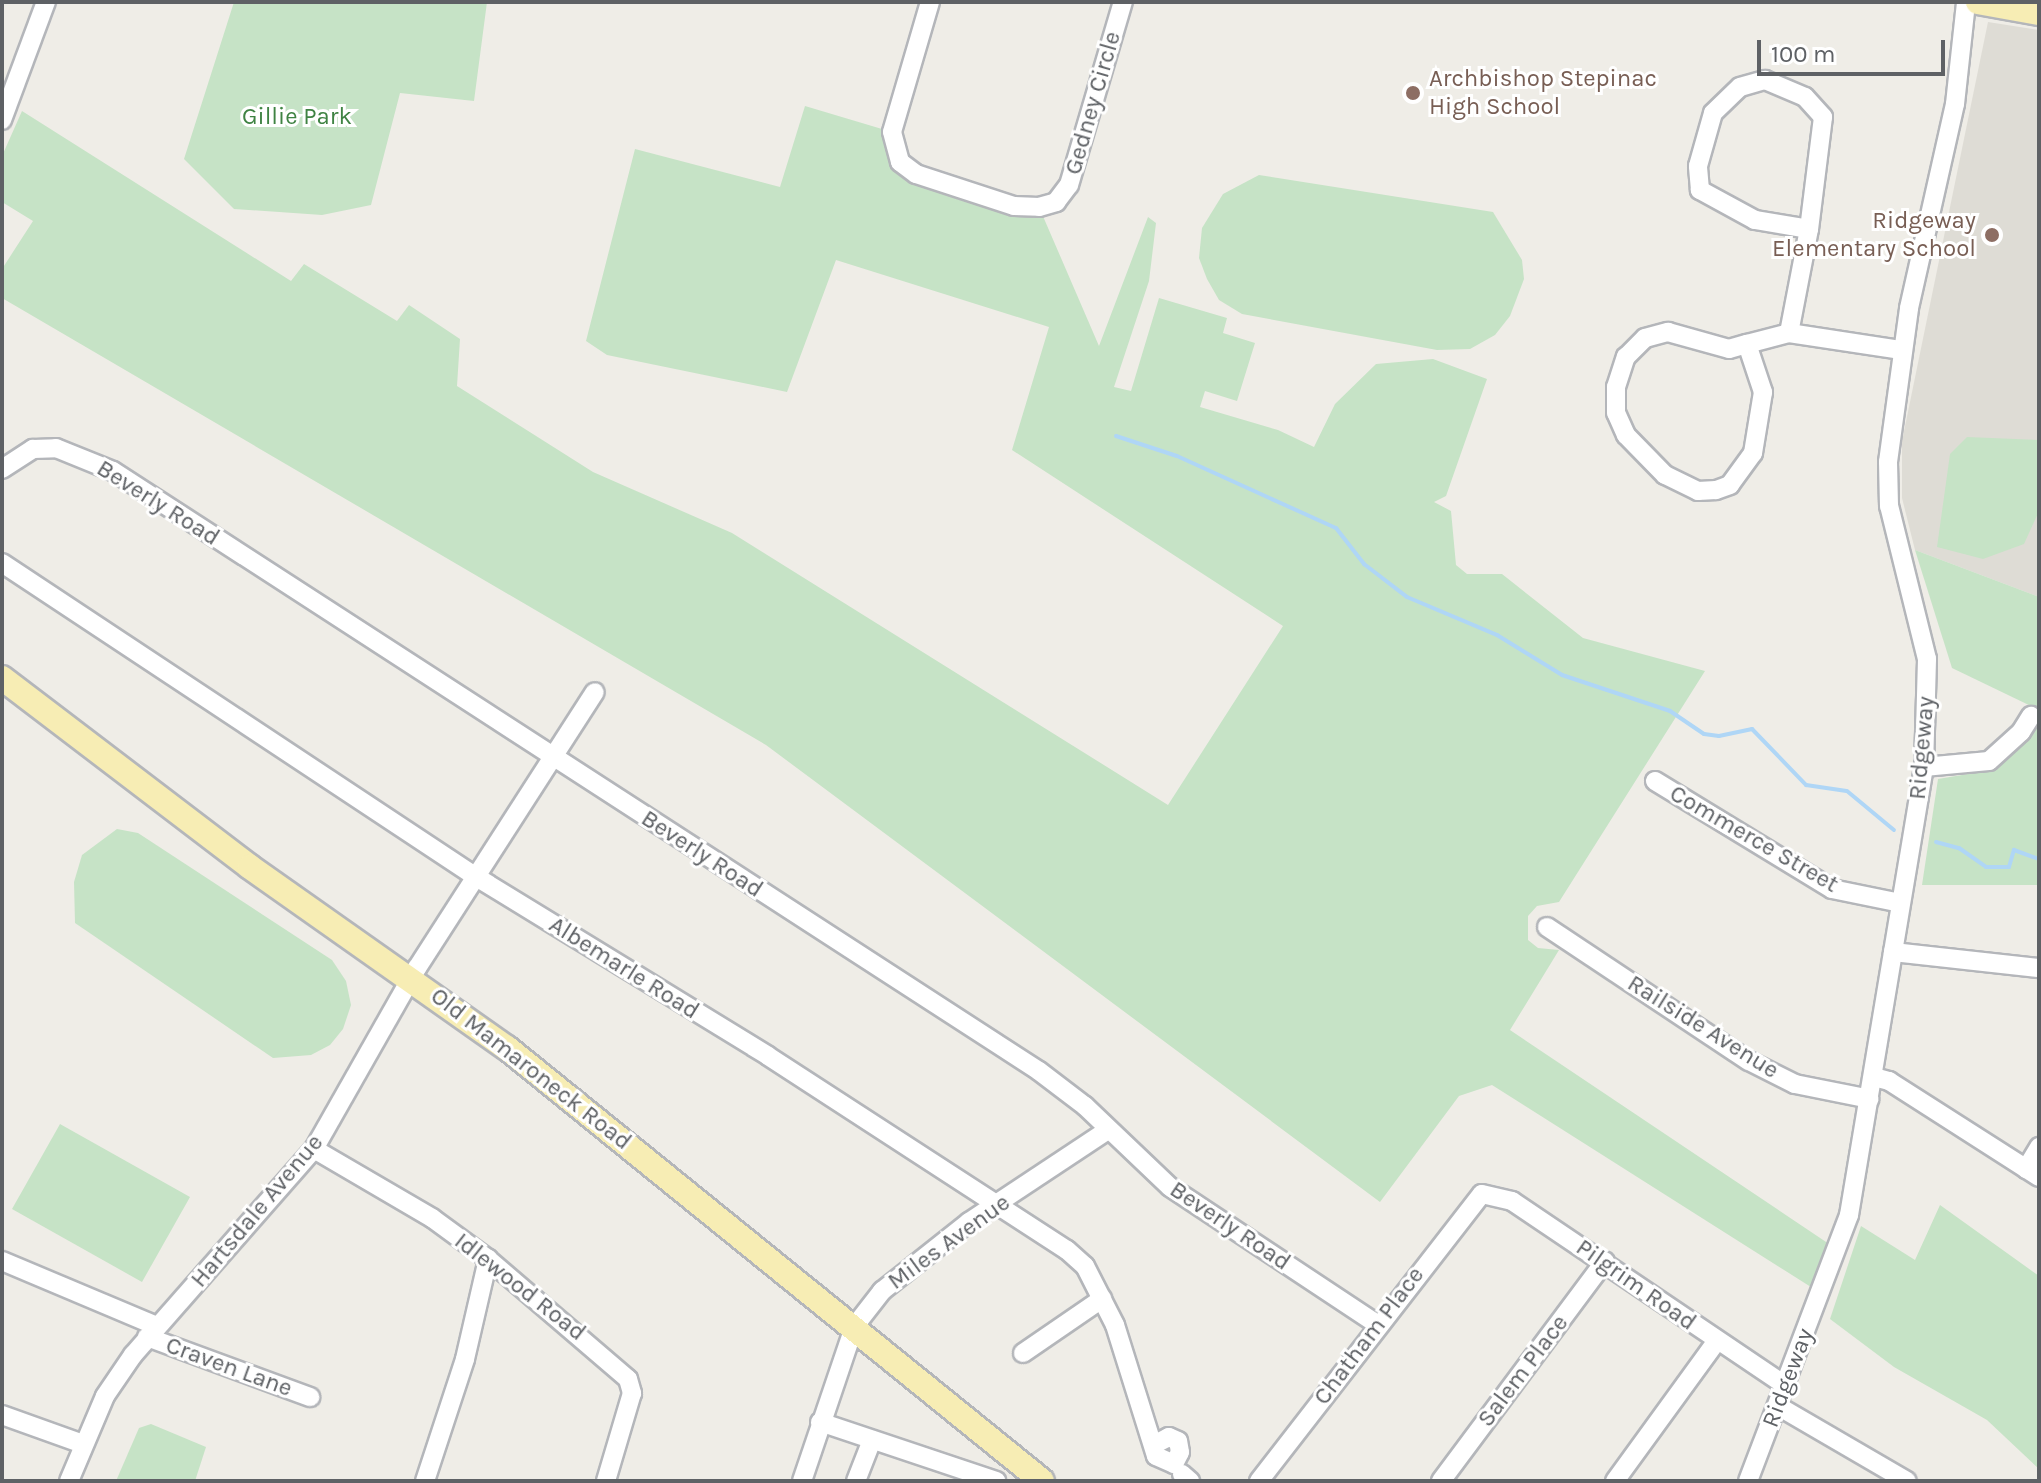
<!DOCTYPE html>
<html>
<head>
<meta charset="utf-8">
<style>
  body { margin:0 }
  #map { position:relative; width:2041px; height:1483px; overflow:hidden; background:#efede7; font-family:Karla,sans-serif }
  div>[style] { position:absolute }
  .education>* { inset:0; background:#dedcd5 }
  .green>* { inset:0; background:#c6e3c6 }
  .stream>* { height:4px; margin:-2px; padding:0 2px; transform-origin:2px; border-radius:2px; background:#afd6f6 }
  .roads { filter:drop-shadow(2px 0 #b4b6ba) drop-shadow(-2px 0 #b4b6ba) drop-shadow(0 2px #b4b6ba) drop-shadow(0 -2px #b4b6ba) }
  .minor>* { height:18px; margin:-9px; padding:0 9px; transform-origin:9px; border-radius:9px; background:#fff }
  .major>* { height:24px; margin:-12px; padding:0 12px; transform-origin:12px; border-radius:12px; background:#f7edb4 }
  .dots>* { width:22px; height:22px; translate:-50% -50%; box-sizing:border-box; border:4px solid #fff; border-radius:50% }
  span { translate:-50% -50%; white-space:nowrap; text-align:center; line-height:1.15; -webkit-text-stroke:6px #fff; paint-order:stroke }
  .education-label { font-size:24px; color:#785e54 }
  .left { translate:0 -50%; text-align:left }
  .right { translate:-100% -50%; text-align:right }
  .street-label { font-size:24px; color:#5e6165 }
  .park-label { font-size:24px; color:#3f8343 }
  .frame { position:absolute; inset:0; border:4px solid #5e6165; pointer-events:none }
  .scale { position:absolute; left:1757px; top:40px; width:188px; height:36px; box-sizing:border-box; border:4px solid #5e6165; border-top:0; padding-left:10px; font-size:24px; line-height:28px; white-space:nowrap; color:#5e6165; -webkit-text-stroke:6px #fff; paint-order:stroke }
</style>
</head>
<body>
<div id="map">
  <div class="education">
    <i style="clip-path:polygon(1988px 22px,2039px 30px,2039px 597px,1915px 550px,1902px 498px,1902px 441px)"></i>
  </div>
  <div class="green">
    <i style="clip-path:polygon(234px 2px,487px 2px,474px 101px,400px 93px,371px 205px,322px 215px,234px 209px,184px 159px)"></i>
    <i style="clip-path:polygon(805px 106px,892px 132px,900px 162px,1039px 207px,1099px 346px,1148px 217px,1156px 223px,1149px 281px,1114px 387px,1131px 391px,1159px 298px,1227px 318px,1223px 333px,1255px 343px,1237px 401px,1205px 391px,1200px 407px,1278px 430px,1314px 447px,1335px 404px,1376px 364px,1433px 359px,1487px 379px,1446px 496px,1434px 502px,1451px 511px,1456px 565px,1467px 574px,1502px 574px,1583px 638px,1705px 671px,1559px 902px,1537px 906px,1528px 916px,1528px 940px,1538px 948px,1559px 950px,1510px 1030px,1838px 1250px,1822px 1294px,1492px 1085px,1459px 1096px,1380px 1202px,766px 745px,2px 298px,2px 269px,33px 221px,2px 202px,2px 156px,22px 111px,291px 281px,304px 264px,397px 321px,409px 305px,460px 339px,457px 386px,593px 472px,732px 533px,1168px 805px,1283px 626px,1012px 450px,1049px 327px,836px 260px,787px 392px,607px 355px,586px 341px,635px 149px,780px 187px)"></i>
    <i style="clip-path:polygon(1259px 175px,1493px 212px,1522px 260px,1524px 279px,1510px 316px,1495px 335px,1470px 349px,1437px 350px,1242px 314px,1219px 300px,1207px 279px,1199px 258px,1202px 228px,1223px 194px)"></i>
    <i style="clip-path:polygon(1967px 437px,2039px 440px,2039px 511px,2024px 544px,1983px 559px,1937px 547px,1950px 454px)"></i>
    <i style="clip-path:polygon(1915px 550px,2039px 597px,2039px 710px,1952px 668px)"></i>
    <i style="clip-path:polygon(2039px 718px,2039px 885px,1922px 885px,1938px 779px,1992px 770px,2009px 758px)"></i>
    <i style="clip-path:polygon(117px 829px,138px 833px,332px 960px,346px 981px,351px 1005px,343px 1029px,330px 1045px,311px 1055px,273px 1058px,75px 923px,74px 882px,82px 855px)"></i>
    <i style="clip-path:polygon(60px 1124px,190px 1197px,142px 1282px,12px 1209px)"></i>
    <i style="clip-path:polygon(1940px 1205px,2039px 1276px,2039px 1469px,1987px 1420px,1894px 1367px,1830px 1319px,1861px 1226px,1915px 1260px)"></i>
    <i style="clip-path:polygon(151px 1424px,206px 1447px,195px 1481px,116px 1481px,139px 1428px)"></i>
  </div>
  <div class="stream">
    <i style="left:1116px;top:436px;width:64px;rotate:18.2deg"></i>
    <i style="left:1177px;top:456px;width:175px;rotate:24.4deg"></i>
    <i style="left:1336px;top:528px;width:46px;rotate:52.1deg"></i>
    <i style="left:1364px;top:564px;width:54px;rotate:37.5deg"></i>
    <i style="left:1407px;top:597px;width:98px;rotate:22.9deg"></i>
    <i style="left:1497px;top:635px;width:76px;rotate:31.6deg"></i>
    <i style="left:1562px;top:675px;width:114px;rotate:18.4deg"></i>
    <i style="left:1670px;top:711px;width:41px;rotate:34.1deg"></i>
    <i style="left:1704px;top:734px;width:15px;rotate:8deg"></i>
    <i style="left:1719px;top:736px;width:34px;rotate:-12deg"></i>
    <i style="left:1752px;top:729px;width:78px;rotate:46deg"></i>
    <i style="left:1806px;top:785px;width:41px;rotate:8.3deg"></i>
    <i style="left:1847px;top:791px;width:61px;rotate:39.7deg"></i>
    <i style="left:1936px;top:842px;width:24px;rotate:15deg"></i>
    <i style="left:1959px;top:848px;width:33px;rotate:35deg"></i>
    <i style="left:1986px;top:867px;width:23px"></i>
    <i style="left:2009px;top:867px;width:18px;rotate:-74deg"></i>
    <i style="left:2014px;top:850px;width:27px;rotate:20deg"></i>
  </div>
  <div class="roads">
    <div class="minor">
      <i style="left:930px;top:2px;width:135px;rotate:106.3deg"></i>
      <i style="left:892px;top:132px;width:31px;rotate:75deg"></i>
      <i style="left:900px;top:162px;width:20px;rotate:37deg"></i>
      <i style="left:916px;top:174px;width:103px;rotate:18.1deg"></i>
      <i style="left:1014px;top:206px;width:25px;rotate:2deg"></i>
      <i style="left:1039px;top:207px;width:18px;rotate:-16deg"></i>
      <i style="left:1056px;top:202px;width:21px;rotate:-53deg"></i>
      <i style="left:1069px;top:185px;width:191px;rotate:-73.6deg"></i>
      <i style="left:1765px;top:80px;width:43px;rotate:23deg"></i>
      <i style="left:1805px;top:97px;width:27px;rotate:48deg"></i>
      <i style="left:1823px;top:117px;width:113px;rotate:97.1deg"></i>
      <i style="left:1809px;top:229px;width:55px;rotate:-170.5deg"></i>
      <i style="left:1755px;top:220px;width:63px;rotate:-151.4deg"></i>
      <i style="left:1700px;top:190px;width:24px;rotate:-95deg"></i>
      <i style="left:1698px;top:166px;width:55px;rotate:-74.2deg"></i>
      <i style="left:1713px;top:113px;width:37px;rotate:-44deg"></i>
      <i style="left:1740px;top:87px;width:26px;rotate:-16deg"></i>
      <i style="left:2px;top:120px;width:126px;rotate:-69.6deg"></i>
      <i style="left:1668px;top:332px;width:63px;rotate:15.6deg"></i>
      <i style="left:1729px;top:349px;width:19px;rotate:-16deg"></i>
      <i style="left:1747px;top:344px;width:51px;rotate:71.6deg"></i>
      <i style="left:1763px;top:392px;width:62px;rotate:99.3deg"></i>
      <i style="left:1753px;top:453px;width:39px;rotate:126deg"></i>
      <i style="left:1730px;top:485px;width:15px;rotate:160deg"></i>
      <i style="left:1716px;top:490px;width:18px;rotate:177deg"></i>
      <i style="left:1698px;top:491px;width:37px;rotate:-154deg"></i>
      <i style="left:1665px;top:475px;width:56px;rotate:-134.3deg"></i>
      <i style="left:1626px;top:435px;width:24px;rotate:-114deg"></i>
      <i style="left:1616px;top:413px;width:26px;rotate:-90deg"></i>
      <i style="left:1616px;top:387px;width:32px;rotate:-72deg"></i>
      <i style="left:1626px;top:357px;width:27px;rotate:-45deg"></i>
      <i style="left:1645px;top:338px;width:24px;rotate:-15deg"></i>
      <i style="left:1789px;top:333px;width:106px;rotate:-79.1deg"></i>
      <i style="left:1747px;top:344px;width:43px;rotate:-14.7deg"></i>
      <i style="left:1789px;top:333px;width:114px;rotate:8.6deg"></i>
      <i style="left:2px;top:469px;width:37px;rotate:-33deg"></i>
      <i style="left:33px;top:449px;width:23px;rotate:-2deg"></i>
      <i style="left:56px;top:448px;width:61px;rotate:22deg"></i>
      <i style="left:113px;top:471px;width:1103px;rotate:32.94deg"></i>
      <i style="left:1039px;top:1071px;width:58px;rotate:37.3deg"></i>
      <i style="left:1085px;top:1106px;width:117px;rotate:43.6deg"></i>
      <i style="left:1170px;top:1187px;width:248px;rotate:33.5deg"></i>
      <i style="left:2px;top:563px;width:571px;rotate:33.5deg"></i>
      <i style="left:478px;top:878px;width:340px;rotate:31.5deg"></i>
      <i style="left:768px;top:1056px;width:356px;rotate:33deg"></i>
      <i style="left:1067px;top:1250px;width:24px;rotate:42deg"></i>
      <i style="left:1085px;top:1266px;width:66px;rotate:63deg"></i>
      <i style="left:1115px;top:1325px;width:137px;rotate:72.6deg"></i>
      <i style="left:1156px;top:1456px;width:20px;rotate:24deg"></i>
      <i style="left:1174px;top:1464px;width:13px;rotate:-63deg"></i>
      <i style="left:1180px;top:1452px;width:11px;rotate:-100deg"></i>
      <i style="left:1178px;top:1441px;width:10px;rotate:-156deg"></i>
      <i style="left:1169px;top:1437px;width:16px;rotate:153deg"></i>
      <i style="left:1924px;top:767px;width:65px;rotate:-5.3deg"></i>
      <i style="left:1989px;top:761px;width:43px;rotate:-42.2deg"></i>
      <i style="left:2021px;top:732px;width:19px;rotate:-58deg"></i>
      <i style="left:1655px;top:781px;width:207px;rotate:31.4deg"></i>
      <i style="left:1832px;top:889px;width:70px;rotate:11.5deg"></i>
      <i style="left:1547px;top:927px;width:242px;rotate:33.6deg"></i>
      <i style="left:1749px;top:1061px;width:51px;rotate:26.6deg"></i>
      <i style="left:1795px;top:1084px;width:76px;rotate:11.3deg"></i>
      <i style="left:1893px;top:952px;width:147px;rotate:6.3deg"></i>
      <i style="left:1874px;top:1077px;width:16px;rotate:15deg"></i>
      <i style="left:1889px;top:1081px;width:178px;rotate:32.6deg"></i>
      <i style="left:314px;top:1149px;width:137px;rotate:30.3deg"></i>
      <i style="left:432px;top:1218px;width:69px;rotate:36.2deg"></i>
      <i style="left:488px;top:1259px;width:184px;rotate:40.6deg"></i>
      <i style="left:628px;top:1379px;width:15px;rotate:74deg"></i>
      <i style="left:632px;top:1393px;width:92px;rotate:106.5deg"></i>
      <i style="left:2026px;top:1169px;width:26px;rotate:-59deg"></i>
      <i style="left:2px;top:1261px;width:168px;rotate:22.8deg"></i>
      <i style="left:147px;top:1337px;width:174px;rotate:20.2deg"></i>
      <i style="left:1023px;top:1353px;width:96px;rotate:-34.4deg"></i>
      <i style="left:1778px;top:1406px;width:149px;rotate:30.2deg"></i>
      <i style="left:2px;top:1415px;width:86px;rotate:19.7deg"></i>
      <i style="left:820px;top:1422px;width:186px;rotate:18.5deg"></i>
      <i style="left:1182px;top:1474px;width:11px;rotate:41deg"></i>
      <i style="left:69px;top:1481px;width:92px;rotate:-67deg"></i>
      <i style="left:105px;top:1396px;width:50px;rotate:-55.7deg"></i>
      <i style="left:133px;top:1355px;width:274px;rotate:-48.7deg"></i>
      <i style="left:314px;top:1149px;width:208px;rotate:-60.4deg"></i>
      <i style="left:417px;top:968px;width:328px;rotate:-57.2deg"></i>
      <i style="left:425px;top:1481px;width:128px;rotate:-71.8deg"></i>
      <i style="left:465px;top:1359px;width:103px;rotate:-77deg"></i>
      <i style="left:802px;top:1481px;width:163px;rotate:-71.3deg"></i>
      <i style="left:854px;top:1327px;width:46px;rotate:-52.1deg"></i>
      <i style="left:882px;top:1291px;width:111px;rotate:-38.4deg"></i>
      <i style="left:969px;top:1222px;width:167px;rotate:-33.5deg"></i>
      <i style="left:856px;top:1481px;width:44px;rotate:-68.7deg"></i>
      <i style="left:1259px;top:1481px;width:363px;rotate:-52.2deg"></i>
      <i style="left:1482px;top:1194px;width:31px;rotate:13deg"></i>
      <i style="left:1512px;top:1201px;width:331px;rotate:34deg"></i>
      <i style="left:1441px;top:1481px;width:274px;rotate:-53.3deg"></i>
      <i style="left:1615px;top:1481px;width:172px;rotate:-54deg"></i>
      <i style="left:1748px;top:1481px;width:285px;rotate:-69.2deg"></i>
      <i style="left:1849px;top:1215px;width:454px;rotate:-80.5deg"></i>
      <i style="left:1924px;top:767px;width:108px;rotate:-88.4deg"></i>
      <i style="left:1927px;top:659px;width:158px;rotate:-103.9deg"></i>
      <i style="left:1889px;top:506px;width:44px;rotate:-91.3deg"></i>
      <i style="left:1888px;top:462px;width:155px;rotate:-82.2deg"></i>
      <i style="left:1909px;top:308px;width:209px;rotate:-77.3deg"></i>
      <i style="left:1955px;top:104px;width:103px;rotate:-83.8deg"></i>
    </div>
    <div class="major">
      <i style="left:1978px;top:2px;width:62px;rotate:10.2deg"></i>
      <i style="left:2px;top:678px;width:312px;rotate:37.3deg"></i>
      <i style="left:250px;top:867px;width:314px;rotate:35.2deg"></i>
      <i style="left:507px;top:1048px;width:688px;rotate:38.98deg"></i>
    </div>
  </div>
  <div class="dots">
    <i style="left:1413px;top:93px;background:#8d6e63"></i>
    <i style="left:1992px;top:235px;background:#8d6e63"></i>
  </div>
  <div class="education-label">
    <span class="left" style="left:1429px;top:93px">Archbishop Stepinac<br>High School</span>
    <span class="right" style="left:1976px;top:235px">Ridgeway<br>Elementary School</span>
  </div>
  <div class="street-label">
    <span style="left:1093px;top:103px;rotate:-74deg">Gedney Circle</span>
    <span style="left:158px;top:503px;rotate:32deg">Beverly Road</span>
    <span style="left:1922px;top:748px;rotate:-85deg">Ridgeway</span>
    <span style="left:1754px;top:839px;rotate:30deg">Commerce Street</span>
    <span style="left:702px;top:854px;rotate:33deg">Beverly Road</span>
    <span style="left:624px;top:968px;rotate:32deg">Albemarle Road</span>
    <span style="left:1703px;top:1027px;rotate:32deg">Railside Avenue</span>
    <span style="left:531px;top:1069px;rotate:38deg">Old Mamaroneck Road</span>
    <span style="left:257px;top:1211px;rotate:-50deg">Hartsdale Avenue</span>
    <span style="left:1230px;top:1226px;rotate:34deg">Beverly Road</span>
    <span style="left:949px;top:1242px;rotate:-36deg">Miles Avenue</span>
    <span style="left:1636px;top:1285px;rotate:35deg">Pilgrim Road</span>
    <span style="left:520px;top:1287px;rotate:38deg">Idlewood Road</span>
    <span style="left:1369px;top:1336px;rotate:-53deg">Chatham Place</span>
    <span style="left:229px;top:1367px;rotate:20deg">Craven Lane</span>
    <span style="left:1523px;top:1371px;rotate:-53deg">Salem Place</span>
    <span style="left:1788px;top:1378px;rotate:-69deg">Ridgeway</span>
  </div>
  <div class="park-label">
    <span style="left:297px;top:117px">Gillie Park</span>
  </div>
  <div class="frame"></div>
  <div class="scale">100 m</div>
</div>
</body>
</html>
